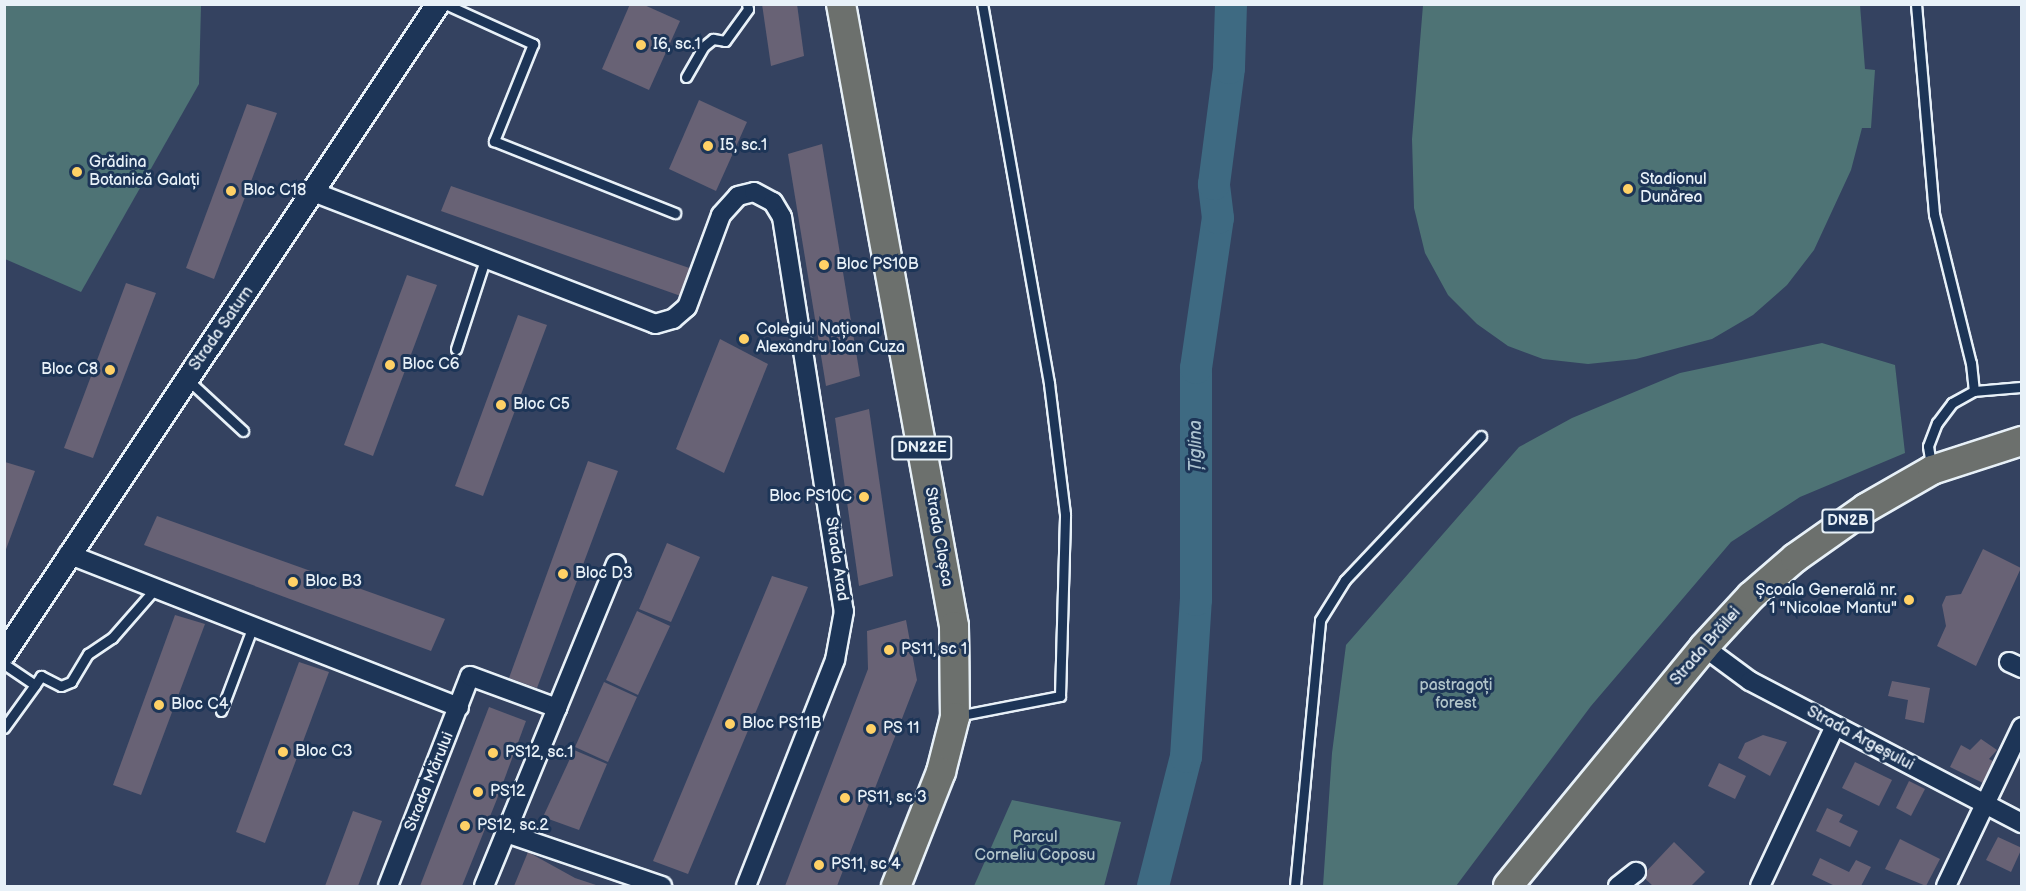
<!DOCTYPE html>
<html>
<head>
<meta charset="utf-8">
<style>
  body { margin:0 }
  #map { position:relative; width:2026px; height:891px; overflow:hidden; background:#344260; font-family:"Balsamiq Sans",sans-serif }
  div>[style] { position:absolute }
  .green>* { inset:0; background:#4e7375 }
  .river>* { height:32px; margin:-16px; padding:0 16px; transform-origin:16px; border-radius:16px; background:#3e6a82 }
  .building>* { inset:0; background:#686275 }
  .roads { filter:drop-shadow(2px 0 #e8f1f8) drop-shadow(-2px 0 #e8f1f8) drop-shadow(0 2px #e8f1f8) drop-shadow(0 -2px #e8f1f8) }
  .service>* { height:9px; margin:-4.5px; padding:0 4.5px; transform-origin:4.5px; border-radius:4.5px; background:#1d3557 }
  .minor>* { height:18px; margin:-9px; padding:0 9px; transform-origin:9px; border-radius:9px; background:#1d3557 }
  .tertiary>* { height:22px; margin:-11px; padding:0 11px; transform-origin:11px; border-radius:11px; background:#1d3557 }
  .primary>* { height:28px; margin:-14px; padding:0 14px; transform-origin:14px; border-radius:14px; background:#6c706d }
  .dots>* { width:16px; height:16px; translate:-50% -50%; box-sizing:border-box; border:3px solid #1d3557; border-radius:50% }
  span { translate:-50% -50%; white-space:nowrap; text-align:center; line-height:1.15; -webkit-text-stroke:6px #1d3557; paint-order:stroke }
  .shield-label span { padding:2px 4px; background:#1d3557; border:2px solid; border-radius:4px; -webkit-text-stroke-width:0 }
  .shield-label { font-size:15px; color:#e8f1f8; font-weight:700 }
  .poi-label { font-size:16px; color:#e8f1f8 }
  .left { translate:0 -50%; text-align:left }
  .right { translate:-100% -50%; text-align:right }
  .street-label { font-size:16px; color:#e8f1f8 }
  .park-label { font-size:16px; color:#b2c5ca }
  .water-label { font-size:18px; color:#acc2cf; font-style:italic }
  .frame { position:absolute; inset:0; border:6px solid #e8f1f8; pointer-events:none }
</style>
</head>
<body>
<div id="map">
  <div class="green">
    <i style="clip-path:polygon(5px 4px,201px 5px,199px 84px,81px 292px,5px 259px)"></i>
    <i style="clip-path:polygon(1423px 5px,1860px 5px,1865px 69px,1875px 70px,1871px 128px,1862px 128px,1851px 170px,1814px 250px,1787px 285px,1753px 315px,1712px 339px,1636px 359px,1588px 364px,1543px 359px,1508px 346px,1477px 324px,1448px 295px,1425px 253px,1414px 208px,1412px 139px)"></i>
    <i style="clip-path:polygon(1822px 343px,1895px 365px,1905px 453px,1800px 497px,1731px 542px,1591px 706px,1456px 886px,1323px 886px,1332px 753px,1346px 645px,1519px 447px,1572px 418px,1680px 373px)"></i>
    <i style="clip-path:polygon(1012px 800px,1121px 822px,1104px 886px,974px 886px)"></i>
  </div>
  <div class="river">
    <i style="left:1153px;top:886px;width:133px;rotate:-75.7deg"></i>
    <i style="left:1186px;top:757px;width:157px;rotate:-86.4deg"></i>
    <i style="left:1196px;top:600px;width:232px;rotate:-90deg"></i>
    <i style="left:1196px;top:368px;width:152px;rotate:-81.7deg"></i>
    <i style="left:1218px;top:218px;width:34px;rotate:-97deg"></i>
    <i style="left:1214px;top:184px;width:117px;rotate:-82.6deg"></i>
    <i style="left:1229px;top:68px;width:64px;rotate:-88.2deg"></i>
  </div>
  <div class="building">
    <i style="clip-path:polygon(630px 4px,642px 4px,680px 21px,649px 90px,602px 69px)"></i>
    <i style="clip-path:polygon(762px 4px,797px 4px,804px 56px,771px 66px)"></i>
    <i style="clip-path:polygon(699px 100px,747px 122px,716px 191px,669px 169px)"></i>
    <i style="clip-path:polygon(247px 104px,277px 113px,214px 279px,186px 268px)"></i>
    <i style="clip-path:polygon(822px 144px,860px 376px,826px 386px,788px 154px)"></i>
    <i style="clip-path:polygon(451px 186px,701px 272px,692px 300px,441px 211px)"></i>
    <i style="clip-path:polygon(407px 275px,437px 285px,373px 456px,344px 445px)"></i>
    <i style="clip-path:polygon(126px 283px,156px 293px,93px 458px,64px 448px)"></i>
    <i style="clip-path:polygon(518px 315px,547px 325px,483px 496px,455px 486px)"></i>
    <i style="clip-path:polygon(720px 339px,768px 364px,724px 473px,676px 449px)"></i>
    <i style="clip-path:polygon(869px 409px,893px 576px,859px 586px,835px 418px)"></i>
    <i style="clip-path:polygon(588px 461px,618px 471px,537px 688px,509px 678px)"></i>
    <i style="clip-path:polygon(5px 462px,35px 471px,5px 552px,4px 464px)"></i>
    <i style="clip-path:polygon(157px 516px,445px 619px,431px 651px,144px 545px)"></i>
    <i style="clip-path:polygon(667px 543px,700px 557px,671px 622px,639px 609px)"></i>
    <i style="clip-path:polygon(1983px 549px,2021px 568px,1976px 666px,1937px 646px,1946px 626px,1942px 605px,1946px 596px,1961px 594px)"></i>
    <i style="clip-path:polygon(772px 576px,808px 587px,688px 874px,653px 861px)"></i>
    <i style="clip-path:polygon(637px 611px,670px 626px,638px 695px,606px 680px)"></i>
    <i style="clip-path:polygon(175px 615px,205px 624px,141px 795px,113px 785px)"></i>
    <i style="clip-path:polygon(906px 620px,917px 680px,837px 886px,785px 886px,868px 669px,867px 631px)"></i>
    <i style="clip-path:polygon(299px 662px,329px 672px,265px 843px,236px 832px)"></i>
    <i style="clip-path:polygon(1892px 681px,1930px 688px,1924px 723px,1905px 719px,1908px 700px,1888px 696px)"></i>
    <i style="clip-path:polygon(604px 682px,637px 697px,608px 762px,575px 747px)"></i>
    <i style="clip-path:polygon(489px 707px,526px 721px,497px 799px,462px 886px,420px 886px)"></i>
    <i style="clip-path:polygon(1763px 735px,1787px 742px,1770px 776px,1738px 758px,1745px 743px)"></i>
    <i style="clip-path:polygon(1981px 739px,1997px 750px,1989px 759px,1993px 761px,1983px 783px,1950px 767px,1961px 745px,1970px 750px)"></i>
    <i style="clip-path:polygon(574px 750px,607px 764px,579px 830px,543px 817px)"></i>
    <i style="clip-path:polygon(1855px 762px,1892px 780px,1879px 806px,1842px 788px)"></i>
    <i style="clip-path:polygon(1719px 763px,1746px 776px,1735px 799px,1708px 786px)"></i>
    <i style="clip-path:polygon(1909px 781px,1925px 789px,1911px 816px,1896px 808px)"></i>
    <i style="clip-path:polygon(1827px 808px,1843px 815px,1839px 822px,1858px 831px,1850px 847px,1816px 831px)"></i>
    <i style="clip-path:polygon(353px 811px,382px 821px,358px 886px,325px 886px)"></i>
    <i style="clip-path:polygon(1998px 837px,2022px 848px,2011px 872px,1986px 860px)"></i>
    <i style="clip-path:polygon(1900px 839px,1940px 859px,1926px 886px,1885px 869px)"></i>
    <i style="clip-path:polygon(1674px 842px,1705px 872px,1691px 886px,1653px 886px,1642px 876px)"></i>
    <i style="clip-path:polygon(528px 852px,575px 878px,599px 886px,514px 886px)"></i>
    <i style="clip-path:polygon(1820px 858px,1849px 872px,1856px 860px,1871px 867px,1861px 886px,1835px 886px,1812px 875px)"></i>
  </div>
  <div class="roads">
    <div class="service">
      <i style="left:445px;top:4px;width:97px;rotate:24.4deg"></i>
      <i style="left:533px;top:44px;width:105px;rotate:111.9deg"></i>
      <i style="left:494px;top:141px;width:195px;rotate:21.7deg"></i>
      <i style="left:1916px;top:4px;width:211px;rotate:85.1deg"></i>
      <i style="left:1934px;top:214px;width:154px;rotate:76.1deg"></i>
      <i style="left:1971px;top:363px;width:28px;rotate:84deg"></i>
      <i style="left:686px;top:77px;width:34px;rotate:-60deg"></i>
      <i style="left:703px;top:47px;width:13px;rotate:-39deg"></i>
      <i style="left:713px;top:39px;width:12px;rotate:9deg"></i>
      <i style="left:725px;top:41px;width:39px;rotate:-54deg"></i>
      <i style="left:748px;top:9px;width:5px;rotate:-101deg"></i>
      <i style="left:456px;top:349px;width:94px;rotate:-72deg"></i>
      <i style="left:188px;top:380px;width:75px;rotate:42.8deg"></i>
      <i style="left:1931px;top:465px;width:19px;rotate:-99deg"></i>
      <i style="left:1928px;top:446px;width:25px;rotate:-69deg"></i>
      <i style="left:1937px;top:423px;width:25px;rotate:-53deg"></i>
      <i style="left:1952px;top:403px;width:25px;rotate:-29deg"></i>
      <i style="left:1974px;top:391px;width:48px;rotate:-4.8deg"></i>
      <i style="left:4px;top:664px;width:37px;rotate:34deg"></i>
      <i style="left:35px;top:685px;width:53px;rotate:125.8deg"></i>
      <i style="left:35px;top:685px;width:11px;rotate:-56deg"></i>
      <i style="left:41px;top:676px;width:22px;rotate:27deg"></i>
      <i style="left:61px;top:686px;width:11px;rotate:-22deg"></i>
      <i style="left:71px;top:682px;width:33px;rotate:-59deg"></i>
      <i style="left:88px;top:654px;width:29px;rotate:-34deg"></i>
      <i style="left:112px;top:638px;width:64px;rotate:-48.8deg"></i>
      <i style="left:221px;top:711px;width:91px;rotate:-69.4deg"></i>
      <i style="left:957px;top:716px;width:105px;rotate:-11deg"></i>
      <i style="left:1060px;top:696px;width:182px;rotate:-88.4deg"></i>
      <i style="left:1065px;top:514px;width:132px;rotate:-97deg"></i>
      <i style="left:1049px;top:383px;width:385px;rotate:-100deg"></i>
      <i style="left:1295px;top:886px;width:267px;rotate:-84.6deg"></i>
      <i style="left:1320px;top:620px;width:47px;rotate:-58deg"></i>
      <i style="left:1345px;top:580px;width:198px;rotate:-46.6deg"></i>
    </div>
    <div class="minor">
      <i style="left:316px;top:193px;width:363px;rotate:21.1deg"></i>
      <i style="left:655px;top:324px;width:19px;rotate:-16deg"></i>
      <i style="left:673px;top:319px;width:18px;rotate:-41deg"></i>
      <i style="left:687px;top:307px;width:98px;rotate:-69.7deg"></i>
      <i style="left:721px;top:215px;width:25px;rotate:-48deg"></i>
      <i style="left:738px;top:196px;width:16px;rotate:-14deg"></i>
      <i style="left:754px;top:192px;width:21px;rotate:28deg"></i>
      <i style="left:773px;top:202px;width:17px;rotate:59deg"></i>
      <i style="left:782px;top:217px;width:399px;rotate:81.1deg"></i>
      <i style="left:844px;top:611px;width:50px;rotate:100.4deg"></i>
      <i style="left:835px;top:660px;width:243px;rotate:111.5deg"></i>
      <i style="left:68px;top:554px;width:420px;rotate:21.4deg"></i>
      <i style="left:1704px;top:647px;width:57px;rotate:36.5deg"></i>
      <i style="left:1750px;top:681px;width:307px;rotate:27.6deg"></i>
      <i style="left:2009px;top:662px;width:14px;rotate:25deg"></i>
      <i style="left:506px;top:833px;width:165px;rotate:18.8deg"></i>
      <i style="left:388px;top:886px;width:225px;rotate:-68.7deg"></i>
      <i style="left:470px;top:676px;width:93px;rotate:20.2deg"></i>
      <i style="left:484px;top:886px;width:348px;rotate:-67.7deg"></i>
      <i style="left:1618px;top:886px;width:23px;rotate:-38deg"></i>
      <i style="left:1760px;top:886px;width:177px;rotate:-64.9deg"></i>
      <i style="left:1946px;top:886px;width:176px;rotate:-64.5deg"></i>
    </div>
    <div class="tertiary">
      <i style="left:4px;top:654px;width:782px;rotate:-56.27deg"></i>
    </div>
    <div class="primary">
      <i style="left:841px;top:4px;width:632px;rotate:79.7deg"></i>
      <i style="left:954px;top:626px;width:91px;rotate:89.4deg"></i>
      <i style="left:955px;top:717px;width:57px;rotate:104.3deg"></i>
      <i style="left:941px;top:772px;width:123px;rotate:111.5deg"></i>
      <i style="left:1508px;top:886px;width:309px;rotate:-50.6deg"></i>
      <i style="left:1704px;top:647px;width:69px;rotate:-47.3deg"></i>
      <i style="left:1751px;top:596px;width:58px;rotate:-40.8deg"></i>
      <i style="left:1795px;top:558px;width:87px;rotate:-35.2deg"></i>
      <i style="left:1866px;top:508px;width:76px;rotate:-29.9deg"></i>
      <i style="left:1932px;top:470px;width:95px;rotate:-17.9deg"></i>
    </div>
  </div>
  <div class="dots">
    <i style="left:641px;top:45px;background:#ffd166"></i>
    <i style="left:708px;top:146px;background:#ffd166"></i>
    <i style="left:77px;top:172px;background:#ffd166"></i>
    <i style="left:1628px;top:189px;background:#ffd166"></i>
    <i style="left:231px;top:191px;background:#ffd166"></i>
    <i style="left:824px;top:265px;background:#ffd166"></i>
    <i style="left:744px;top:339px;background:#ffd166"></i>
    <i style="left:390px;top:365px;background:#ffd166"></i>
    <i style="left:110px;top:370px;background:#ffd166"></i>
    <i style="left:501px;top:405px;background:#ffd166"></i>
    <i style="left:864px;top:497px;background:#ffd166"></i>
    <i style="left:563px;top:574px;background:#ffd166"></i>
    <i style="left:293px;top:582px;background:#ffd166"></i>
    <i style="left:1909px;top:600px;background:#ffd166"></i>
    <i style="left:889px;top:650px;background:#ffd166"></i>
    <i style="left:159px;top:705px;background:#ffd166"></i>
    <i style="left:730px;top:724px;background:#ffd166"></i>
    <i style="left:871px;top:729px;background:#ffd166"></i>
    <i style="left:283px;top:752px;background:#ffd166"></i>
    <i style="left:493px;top:753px;background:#ffd166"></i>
    <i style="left:478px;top:792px;background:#ffd166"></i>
    <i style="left:845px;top:798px;background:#ffd166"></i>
    <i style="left:465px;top:826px;background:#ffd166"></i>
    <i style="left:819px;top:865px;background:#ffd166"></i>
  </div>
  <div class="shield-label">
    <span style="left:922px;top:448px">DN22E</span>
    <span style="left:1848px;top:521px">DN2B</span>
  </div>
  <div class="poi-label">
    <span class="left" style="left:653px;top:45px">I6, sc.1</span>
    <span class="left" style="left:720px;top:146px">I5, sc.1</span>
    <span class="left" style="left:89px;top:172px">Grădina<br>Botanică Galați</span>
    <span class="left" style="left:1640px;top:189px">Stadionul<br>Dunărea</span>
    <span class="left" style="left:243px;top:191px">Bloc C18</span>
    <span class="left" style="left:836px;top:265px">Bloc PS10B</span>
    <span class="left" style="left:756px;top:339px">Colegiul Național<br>Alexandru Ioan Cuza</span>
    <span class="left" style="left:402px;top:365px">Bloc C6</span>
    <span class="right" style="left:98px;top:370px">Bloc C8</span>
    <span class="left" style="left:513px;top:405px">Bloc C5</span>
    <span class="right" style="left:852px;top:497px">Bloc PS10C</span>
    <span class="left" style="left:575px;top:574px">Bloc D3</span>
    <span class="left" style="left:305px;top:582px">Bloc B3</span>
    <span class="right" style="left:1897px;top:600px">Școala Generală nr.<br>1 "Nicolae Mantu"</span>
    <span class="left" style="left:901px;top:650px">PS11, sc 1</span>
    <span class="left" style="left:171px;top:705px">Bloc C4</span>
    <span class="left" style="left:742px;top:724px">Bloc PS11B</span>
    <span class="left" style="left:883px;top:729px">PS 11</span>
    <span class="left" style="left:295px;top:752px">Bloc C3</span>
    <span class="left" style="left:505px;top:753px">PS12, sc.1</span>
    <span class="left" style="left:490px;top:792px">PS12</span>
    <span class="left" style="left:857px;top:798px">PS11, sc 3</span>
    <span class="left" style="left:477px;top:826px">PS12, sc.2</span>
    <span class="left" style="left:831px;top:865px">PS11, sc 4</span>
  </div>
  <div class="street-label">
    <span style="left:222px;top:329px;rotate:-55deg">Strada Saturn</span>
    <span style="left:938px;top:537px;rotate:80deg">Strada Cloșca</span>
    <span style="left:836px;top:559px;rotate:82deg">Strada Arad</span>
    <span style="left:1706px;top:647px;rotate:-49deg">Strada Brăilei</span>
    <span style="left:1860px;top:739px;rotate:28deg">Strada Argeșului</span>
    <span style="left:430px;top:782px;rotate:-68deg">Strada Mărului</span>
  </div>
  <div class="park-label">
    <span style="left:1456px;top:695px">pastragoți<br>forest</span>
    <span style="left:1035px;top:847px">Parcul<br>Corneliu Coposu</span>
  </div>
  <div class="water-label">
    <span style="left:1196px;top:446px;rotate:-90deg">Țiglina</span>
  </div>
  <div class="frame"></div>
</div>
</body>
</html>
